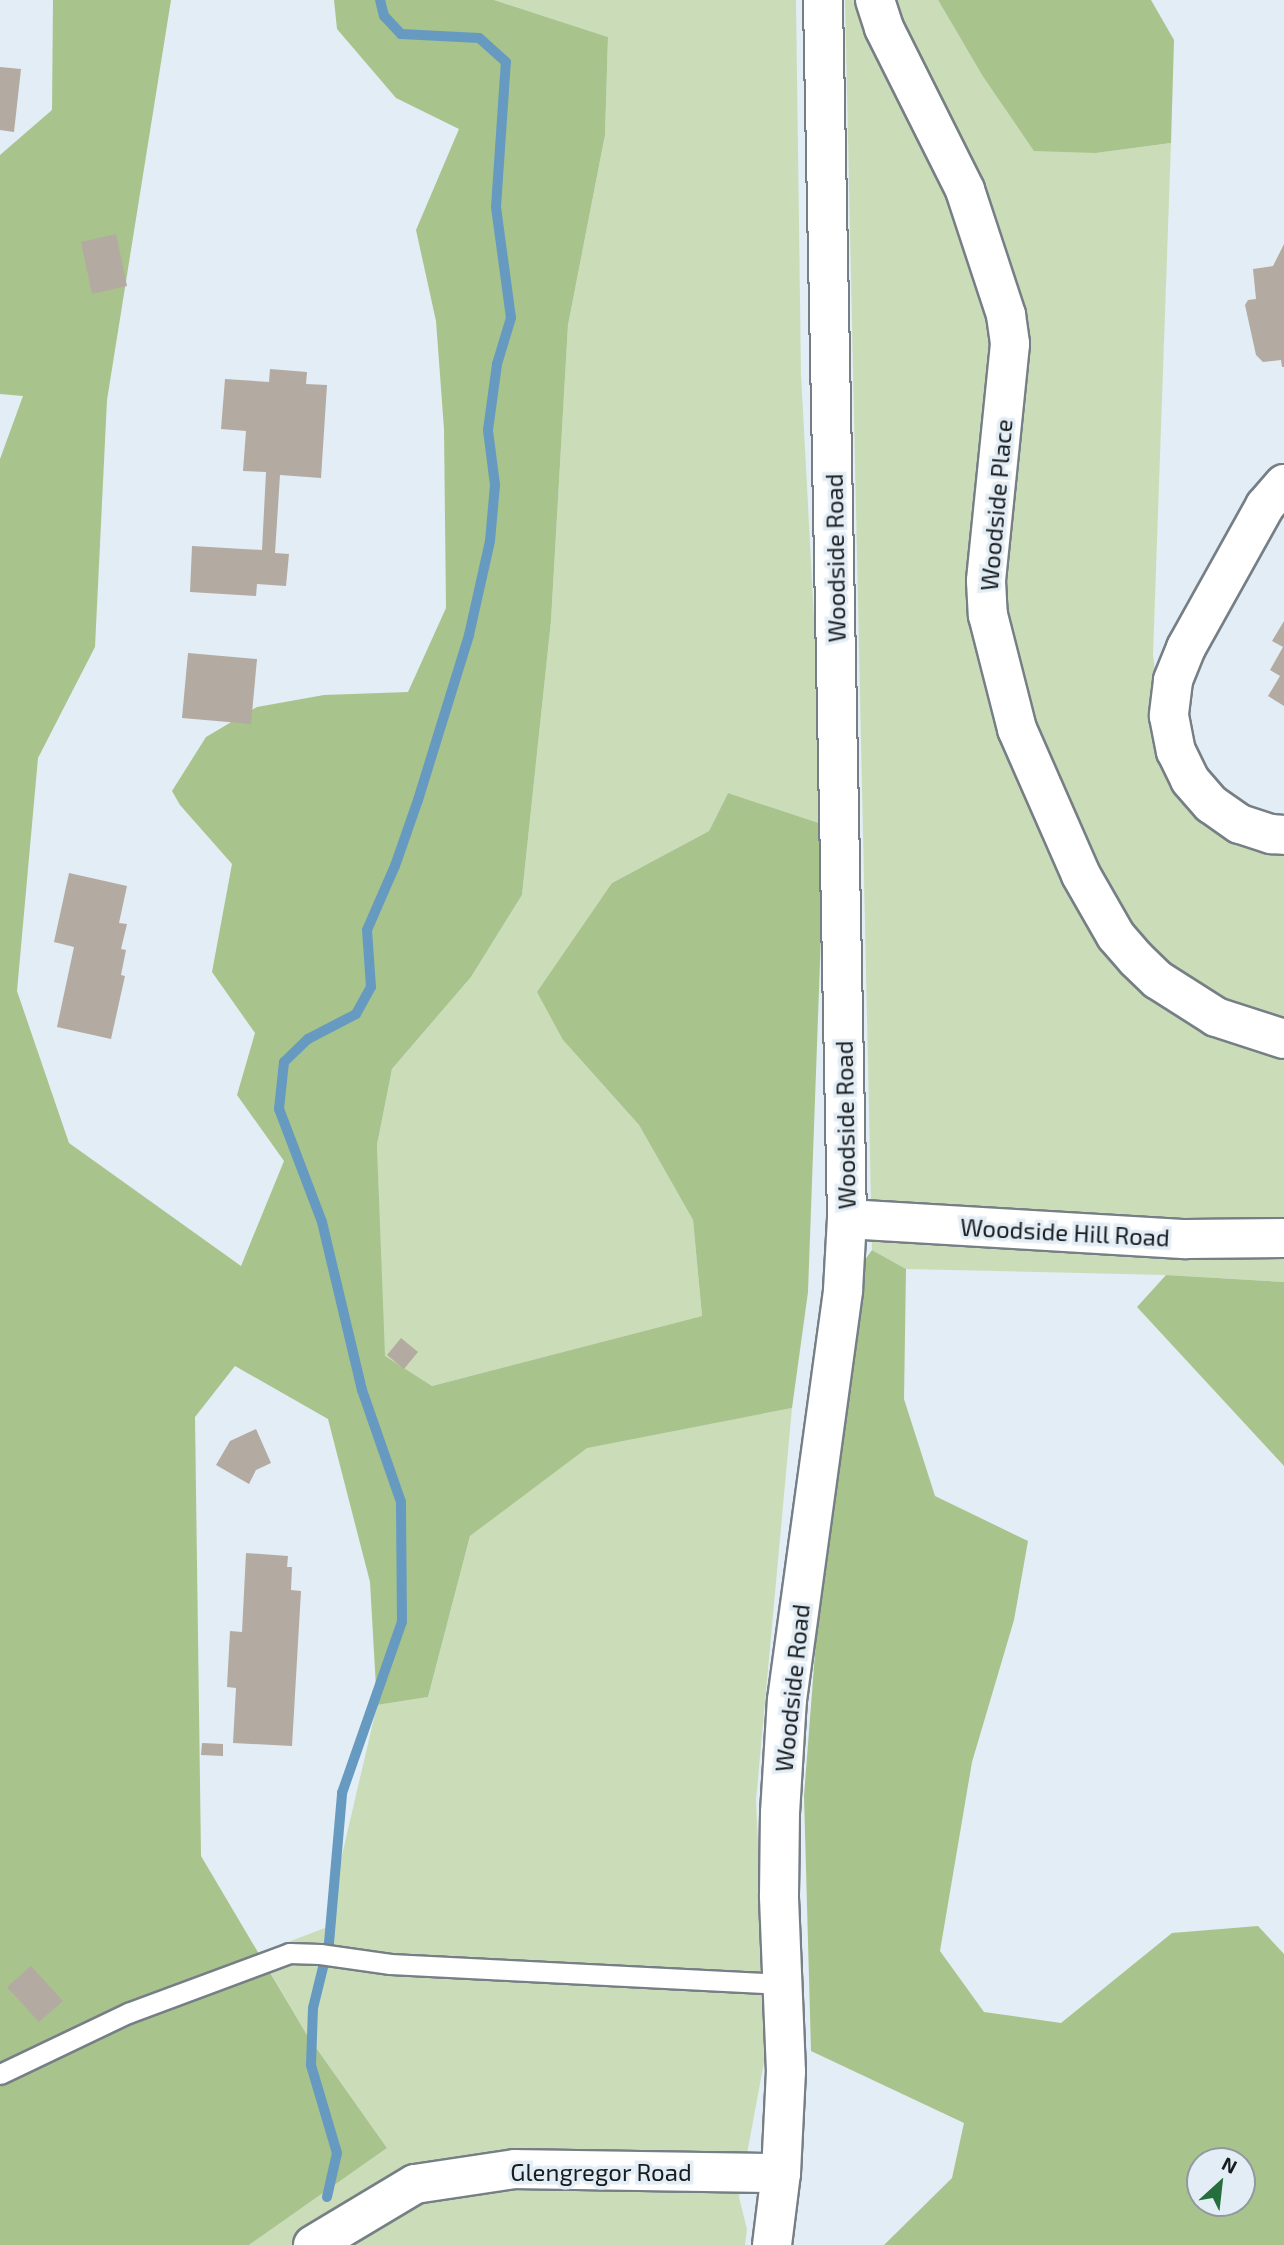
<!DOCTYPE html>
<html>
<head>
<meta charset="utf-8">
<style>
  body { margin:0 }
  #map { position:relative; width:1284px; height:2245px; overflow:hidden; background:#e3edf5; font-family:"Exo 2",sans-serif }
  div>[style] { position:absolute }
  .green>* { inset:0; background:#cbddb8 }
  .forest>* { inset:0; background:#a9c38c }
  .stream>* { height:10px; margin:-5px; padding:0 5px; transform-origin:5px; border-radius:5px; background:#679ac1 }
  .building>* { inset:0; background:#b3aaa2 }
  .roads { filter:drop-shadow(2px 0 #767f86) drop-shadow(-2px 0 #767f86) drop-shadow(0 2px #767f86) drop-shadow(0 -2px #767f86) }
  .lane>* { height:19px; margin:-9.5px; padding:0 9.5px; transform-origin:9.5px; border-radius:9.5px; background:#fff }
  .street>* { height:38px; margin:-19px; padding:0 19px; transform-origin:19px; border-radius:19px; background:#fff }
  span { translate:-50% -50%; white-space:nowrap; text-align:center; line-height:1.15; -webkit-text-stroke:7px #e3edf5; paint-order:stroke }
  .street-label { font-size:24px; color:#181c1e }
  .north { position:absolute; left:1186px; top:2147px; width:70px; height:70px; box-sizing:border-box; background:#e3edf5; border:2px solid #92999f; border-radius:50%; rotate:27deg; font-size:19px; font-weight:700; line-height:28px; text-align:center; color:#181c1e }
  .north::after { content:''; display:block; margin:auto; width:24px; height:32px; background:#266e3b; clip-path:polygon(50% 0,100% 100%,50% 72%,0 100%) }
</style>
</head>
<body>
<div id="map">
  <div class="green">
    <i style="clip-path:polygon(494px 0,796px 0,801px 374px,825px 825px,728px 793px,709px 831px,612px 883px,563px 1040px,639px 1125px,693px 1220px,702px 1316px,432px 1386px,384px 1356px,377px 1145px,392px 1069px,471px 977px,522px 895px,551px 621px,568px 325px,605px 135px,608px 37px)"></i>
    <i style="clip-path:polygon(845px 0,938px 0,982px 75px,1096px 153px,1171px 143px,1153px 655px,1169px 778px,1284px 848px,1284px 1282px,1166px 1275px,906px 1269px,872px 1250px)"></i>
    <i style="clip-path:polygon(792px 1408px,756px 1800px,767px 2046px,739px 2197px,747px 2229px,745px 2245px,249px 2245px,387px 2148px,307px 2035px,259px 1953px,325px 1928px,377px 1705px,428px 1697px,470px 1536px,587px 1447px)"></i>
  </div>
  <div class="forest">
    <i style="clip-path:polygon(53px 0,171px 0,107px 400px,95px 647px,38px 758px,17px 991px,69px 1143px,241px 1266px,284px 1161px,237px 1095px,255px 1033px,212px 972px,232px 864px,180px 805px,172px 791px,206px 737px,257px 707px,324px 695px,408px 692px,446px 608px,444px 429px,436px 321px,416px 230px,459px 129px,396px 98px,337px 29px,334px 0,494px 0,608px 37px,605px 135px,568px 325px,551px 621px,522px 895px,471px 977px,392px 1069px,377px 1145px,385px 1356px,432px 1386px,702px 1316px,693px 1220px,639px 1125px,563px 1040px,537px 992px,612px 883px,709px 831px,728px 793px,825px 825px,808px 1292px,792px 1408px,587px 1448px,470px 1536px,428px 1697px,377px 1705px,370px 1582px,328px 1419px,235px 1366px,195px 1417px,201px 1856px,307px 2035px,387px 2148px,249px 2245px,0 2245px,0 459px,23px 396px,0 394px,0 155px,52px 110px)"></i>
    <i style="clip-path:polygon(938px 0,1151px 0,1174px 40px,1171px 143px,1096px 153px,1034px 151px,982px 75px)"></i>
    <i style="clip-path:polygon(evenodd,872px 1250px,906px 1269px,904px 1399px,935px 1496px,1028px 1541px,1014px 1620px,972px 1762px,940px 1951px,984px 2012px,1061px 2023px,1172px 1933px,1258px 1926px,1284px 1954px,1284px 2245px,884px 2245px,952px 2178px,964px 2123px,811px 2051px,804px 1796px,843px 1290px,872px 1250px,1200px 2161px,1242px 2161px,1242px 2203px,1200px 2203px,1200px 2161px)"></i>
    <i style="clip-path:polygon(1166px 1275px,1284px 1282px,1284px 1466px,1137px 1307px)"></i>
  </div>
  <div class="stream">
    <i style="left:327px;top:2197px;width:45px;rotate:-77.2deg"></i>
    <i style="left:337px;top:2153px;width:92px;rotate:-106.5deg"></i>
    <i style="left:311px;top:2065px;width:57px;rotate:-88deg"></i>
    <i style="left:313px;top:2008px;width:67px;rotate:-76.2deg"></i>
    <i style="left:329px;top:1943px;width:151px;rotate:-85deg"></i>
    <i style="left:342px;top:1793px;width:181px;rotate:-70.7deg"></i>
    <i style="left:402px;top:1622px;width:120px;rotate:-90.5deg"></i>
    <i style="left:401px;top:1502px;width:119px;rotate:-109.2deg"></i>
    <i style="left:362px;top:1390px;width:173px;rotate:-103.4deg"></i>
    <i style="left:322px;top:1222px;width:121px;rotate:-110.8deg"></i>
    <i style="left:279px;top:1109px;width:47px;rotate:-83.9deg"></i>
    <i style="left:284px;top:1062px;width:33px;rotate:-44deg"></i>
    <i style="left:308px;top:1039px;width:54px;rotate:-27.5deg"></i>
    <i style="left:356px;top:1014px;width:31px;rotate:-61deg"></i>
    <i style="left:371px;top:987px;width:57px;rotate:-94deg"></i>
    <i style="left:367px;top:930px;width:70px;rotate:-66.4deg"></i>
    <i style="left:395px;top:866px;width:70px;rotate:-70.8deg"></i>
    <i style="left:418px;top:800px;width:173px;rotate:-72.8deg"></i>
    <i style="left:469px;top:635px;width:96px;rotate:-77.4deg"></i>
    <i style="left:490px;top:541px;width:56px;rotate:-84.9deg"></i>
    <i style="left:495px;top:485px;width:55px;rotate:-97.3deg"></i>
    <i style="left:488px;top:430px;width:67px;rotate:-82.2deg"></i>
    <i style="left:497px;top:364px;width:48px;rotate:-73.1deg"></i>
    <i style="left:511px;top:318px;width:112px;rotate:-97.7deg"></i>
    <i style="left:496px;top:207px;width:145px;rotate:-86.1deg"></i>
    <i style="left:506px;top:62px;width:36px;rotate:-138deg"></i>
    <i style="left:479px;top:38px;width:78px;rotate:-177.1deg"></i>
    <i style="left:401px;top:34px;width:25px;rotate:-133deg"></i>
    <i style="left:384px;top:16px;width:16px;rotate:-104deg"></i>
  </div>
  <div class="building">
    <i style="clip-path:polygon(0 67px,21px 69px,14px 132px,0 130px)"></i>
    <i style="clip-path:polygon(116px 234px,127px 286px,92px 294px,81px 242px)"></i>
    <i style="clip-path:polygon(1284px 244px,1284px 367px,1282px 367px,1281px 360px,1263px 362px,1256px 355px,1245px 305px,1248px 300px,1256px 299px,1253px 269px,1273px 266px)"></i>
    <i style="clip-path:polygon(270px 369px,307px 372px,306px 384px,327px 385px,321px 478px,280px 475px,275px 553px,289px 554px,286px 586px,257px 584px,256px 596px,190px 592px,192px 546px,262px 550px,266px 472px,243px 471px,246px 431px,221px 429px,225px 379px,269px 382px)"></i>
    <i style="clip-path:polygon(1284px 621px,1284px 706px,1268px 696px,1280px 676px,1270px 670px,1283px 647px,1272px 641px)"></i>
    <i style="clip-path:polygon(188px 653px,257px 659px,251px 724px,182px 718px)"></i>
    <i style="clip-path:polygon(69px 873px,127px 886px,119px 923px,127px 924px,121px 949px,126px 950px,121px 975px,125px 976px,111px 1039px,57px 1027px,74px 947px,54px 942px)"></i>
    <i style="clip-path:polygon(401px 1338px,418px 1352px,404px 1369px,387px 1355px)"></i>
    <i style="clip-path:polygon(256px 1429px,271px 1463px,256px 1470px,249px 1484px,216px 1465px,230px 1441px)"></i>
    <i style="clip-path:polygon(246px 1553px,288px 1556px,287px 1567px,292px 1567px,291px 1590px,301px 1591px,292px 1746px,233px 1743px,236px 1688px,227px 1687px,230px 1631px,242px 1632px)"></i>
    <i style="clip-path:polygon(202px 1743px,223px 1744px,223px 1756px,201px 1755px)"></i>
    <i style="clip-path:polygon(31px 1966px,63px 2001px,39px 2022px,7px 1987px)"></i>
  </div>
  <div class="roads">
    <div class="lane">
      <i style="left:0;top:2074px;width:142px;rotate:-25.5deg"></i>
      <i style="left:128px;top:2013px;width:172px;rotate:-20.4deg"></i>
      <i style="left:289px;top:1953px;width:31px;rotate:2deg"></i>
      <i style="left:320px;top:1954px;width:71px;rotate:8.1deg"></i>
      <i style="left:390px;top:1964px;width:394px;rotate:2.9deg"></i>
    </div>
    <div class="street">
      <i style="left:875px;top:0;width:29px;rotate:72deg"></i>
      <i style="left:884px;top:28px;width:181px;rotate:63.4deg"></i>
      <i style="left:965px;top:190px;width:132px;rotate:71.8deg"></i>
      <i style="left:1006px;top:315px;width:29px;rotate:82deg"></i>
      <i style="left:1010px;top:344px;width:238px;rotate:95.8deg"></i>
      <i style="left:986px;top:581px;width:34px;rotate:87deg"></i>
      <i style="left:988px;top:615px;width:118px;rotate:75.7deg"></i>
      <i style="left:1017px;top:729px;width:159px;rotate:66.3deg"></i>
      <i style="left:1081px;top:875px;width:70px;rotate:60.2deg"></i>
      <i style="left:1116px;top:936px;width:30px;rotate:49deg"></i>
      <i style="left:1136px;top:959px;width:30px;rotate:44deg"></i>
      <i style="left:1158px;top:980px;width:69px;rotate:32.5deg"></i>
      <i style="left:1216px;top:1017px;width:71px;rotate:17.9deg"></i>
      <i style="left:1284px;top:484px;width:29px;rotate:131deg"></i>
      <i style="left:1265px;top:506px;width:162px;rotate:119.1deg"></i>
      <i style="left:1186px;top:648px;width:35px;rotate:112deg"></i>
      <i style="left:1173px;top:681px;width:35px;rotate:97deg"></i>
      <i style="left:1169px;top:716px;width:36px;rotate:79deg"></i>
      <i style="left:1176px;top:751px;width:32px;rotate:64deg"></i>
      <i style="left:1190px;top:780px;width:32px;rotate:49deg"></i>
      <i style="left:1211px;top:804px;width:35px;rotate:35deg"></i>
      <i style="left:1240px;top:824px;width:33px;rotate:18deg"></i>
      <i style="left:1271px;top:834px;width:13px;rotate:4deg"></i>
      <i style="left:847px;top:1219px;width:340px;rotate:3.4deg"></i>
      <i style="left:1186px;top:1239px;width:98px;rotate:-0.6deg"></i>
      <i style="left:313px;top:2245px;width:119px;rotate:-30.9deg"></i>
      <i style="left:415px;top:2184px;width:101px;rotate:-8.5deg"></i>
      <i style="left:515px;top:2169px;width:266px;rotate:0.9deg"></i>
      <i style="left:772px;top:2245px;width:73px;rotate:-82.9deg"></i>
      <i style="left:781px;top:2173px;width:101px;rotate:-87.2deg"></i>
      <i style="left:786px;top:2072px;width:177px;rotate:-92.3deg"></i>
      <i style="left:779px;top:1895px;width:82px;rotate:-89.3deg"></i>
      <i style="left:780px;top:1813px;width:113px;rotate:-86.5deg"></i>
      <i style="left:787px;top:1700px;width:414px;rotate:-82.2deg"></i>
      <i style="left:843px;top:1290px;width:71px;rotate:-86.8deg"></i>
      <i style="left:847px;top:1219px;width:1219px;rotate:-91.13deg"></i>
    </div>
  </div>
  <div class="street-label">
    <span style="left:996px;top:505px;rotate:-85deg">Woodside Place</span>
    <span style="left:835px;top:558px;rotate:-91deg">Woodside Road</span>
    <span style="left:845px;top:1125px;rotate:-91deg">Woodside Road</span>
    <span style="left:1065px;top:1232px;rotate:3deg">Woodside Hill Road</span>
    <span style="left:792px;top:1688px;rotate:-84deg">Woodside Road</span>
    <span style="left:601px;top:2172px">Glengregor Road</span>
  </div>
  <div class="north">N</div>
</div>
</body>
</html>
